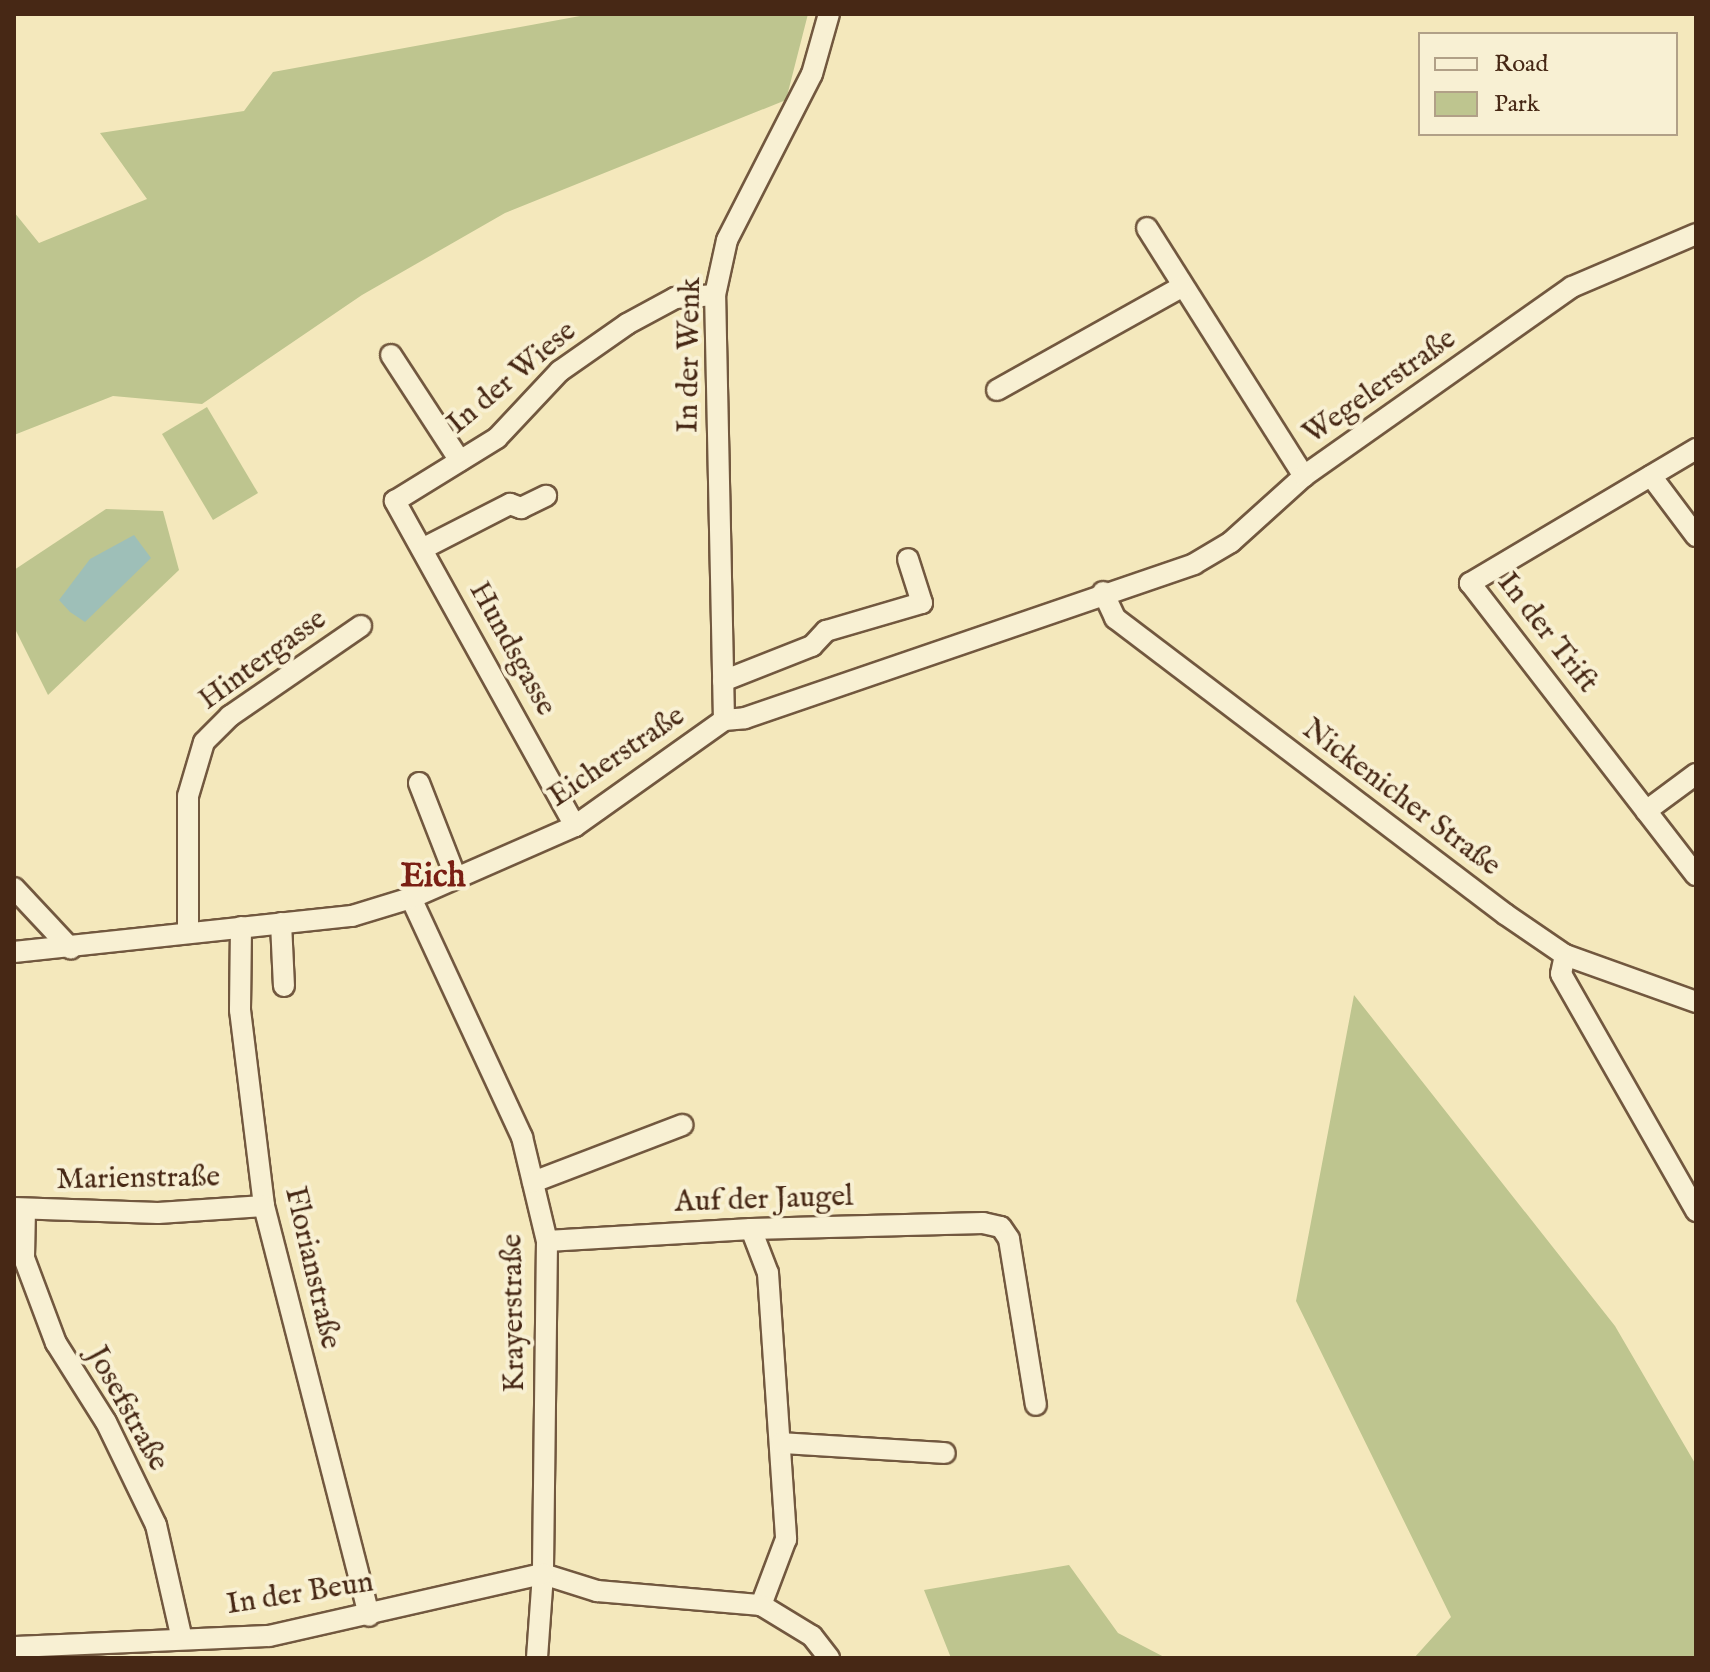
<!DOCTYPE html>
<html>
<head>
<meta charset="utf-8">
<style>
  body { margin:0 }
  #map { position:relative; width:1710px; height:1672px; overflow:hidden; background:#f4e8bc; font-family:"IM FELL English",serif }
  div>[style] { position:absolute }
  .green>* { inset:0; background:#bec58f }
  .water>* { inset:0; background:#9ebfb8 }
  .roads { filter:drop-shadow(2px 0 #72583f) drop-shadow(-2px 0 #72583f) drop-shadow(0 2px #72583f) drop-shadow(0 -2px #72583f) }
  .minor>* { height:20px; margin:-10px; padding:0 10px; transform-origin:10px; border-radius:10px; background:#f8f0d3 }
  span { translate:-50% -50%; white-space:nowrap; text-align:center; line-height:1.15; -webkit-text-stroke:8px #f8f0d3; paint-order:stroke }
  .street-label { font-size:30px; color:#472815 }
  .quarter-label { font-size:34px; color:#7a1f14; font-weight:700 }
  .frame { position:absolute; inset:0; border:16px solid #472815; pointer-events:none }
  .legend { position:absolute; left:1418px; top:32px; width:260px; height:104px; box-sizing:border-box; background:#f8f0d3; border:2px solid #b1a087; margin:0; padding:10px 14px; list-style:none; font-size:24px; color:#472815 }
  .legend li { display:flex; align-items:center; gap:16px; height:40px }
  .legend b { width:40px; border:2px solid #b1a087 }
</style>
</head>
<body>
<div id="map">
  <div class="green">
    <i style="clip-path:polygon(591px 14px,808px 14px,786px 100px,505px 213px,362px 295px,202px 404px,113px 396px,14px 435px,14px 212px,39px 243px,147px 199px,100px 133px,244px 111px,273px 72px)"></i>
    <i style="clip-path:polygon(207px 407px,258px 493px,213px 520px,162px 434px)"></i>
    <i style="clip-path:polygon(106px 509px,163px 511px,179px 570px,48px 695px,14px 627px,14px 570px)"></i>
    <i style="clip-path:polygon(1354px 995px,1615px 1326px,1696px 1465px,1696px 1658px,1414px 1658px,1451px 1617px,1296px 1301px)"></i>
    <i style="clip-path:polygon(1069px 1565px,1118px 1633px,1166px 1658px,951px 1658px,924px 1590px)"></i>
  </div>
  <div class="water">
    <i style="clip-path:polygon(134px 535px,151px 558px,85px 622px,70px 612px,59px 600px,90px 559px)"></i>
  </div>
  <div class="roads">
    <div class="minor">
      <i style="left:1147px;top:228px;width:294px;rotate:57.7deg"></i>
      <i style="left:391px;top:355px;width:126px;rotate:56.9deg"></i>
      <i style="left:997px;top:390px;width:211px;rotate:-29.2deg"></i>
      <i style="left:1696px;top:449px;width:263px;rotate:149.3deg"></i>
      <i style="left:1470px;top:583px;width:369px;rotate:52.3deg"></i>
      <i style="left:1651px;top:476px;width:75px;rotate:53.1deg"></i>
      <i style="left:422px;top:549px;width:99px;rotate:-27.1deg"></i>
      <i style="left:510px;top:504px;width:12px;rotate:20deg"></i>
      <i style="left:521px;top:508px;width:28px;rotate:-26deg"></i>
      <i style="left:1103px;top:592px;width:29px;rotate:65deg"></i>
      <i style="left:1115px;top:618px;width:490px;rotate:37.2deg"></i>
      <i style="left:1505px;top:914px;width:73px;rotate:34.3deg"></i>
      <i style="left:1565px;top:955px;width:139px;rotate:19.7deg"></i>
      <i style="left:723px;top:681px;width:96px;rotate:-21.5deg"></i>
      <i style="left:812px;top:646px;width:21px;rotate:-47deg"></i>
      <i style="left:826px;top:631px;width:100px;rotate:-16.3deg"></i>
      <i style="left:922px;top:603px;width:46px;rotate:-107.7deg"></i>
      <i style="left:724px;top:720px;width:425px;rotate:-91.2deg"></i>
      <i style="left:715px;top:295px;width:56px;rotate:-77.7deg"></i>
      <i style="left:727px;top:240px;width:186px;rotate:-62.9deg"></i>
      <i style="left:812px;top:74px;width:62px;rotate:-74.2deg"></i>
      <i style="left:419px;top:783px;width:102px;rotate:68.7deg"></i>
      <i style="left:1646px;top:811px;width:62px;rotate:-36.5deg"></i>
      <i style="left:575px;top:826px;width:372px;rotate:-119deg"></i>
      <i style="left:395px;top:501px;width:120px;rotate:-31.7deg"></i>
      <i style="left:497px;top:438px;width:92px;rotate:-46.8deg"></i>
      <i style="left:560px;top:371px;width:82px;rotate:-35deg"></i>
      <i style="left:627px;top:324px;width:55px;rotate:-28.4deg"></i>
      <i style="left:675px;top:298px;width:40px;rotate:-4.3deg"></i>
      <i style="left:14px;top:888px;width:83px;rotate:46.9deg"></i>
      <i style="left:411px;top:898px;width:264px;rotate:65.1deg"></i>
      <i style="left:522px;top:1137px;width:107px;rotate:76.5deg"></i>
      <i style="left:547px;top:1241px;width:333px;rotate:90.7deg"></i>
      <i style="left:543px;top:1574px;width:84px;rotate:94.1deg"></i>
      <i style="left:281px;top:923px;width:63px;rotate:87.3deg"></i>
      <i style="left:241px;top:927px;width:83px;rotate:90.7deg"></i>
      <i style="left:240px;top:1010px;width:197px;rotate:83deg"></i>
      <i style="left:264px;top:1206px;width:423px;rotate:75.6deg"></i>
      <i style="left:188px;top:933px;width:137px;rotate:-90deg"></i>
      <i style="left:188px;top:796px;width:56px;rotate:-73.5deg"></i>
      <i style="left:204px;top:742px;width:37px;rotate:-45deg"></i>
      <i style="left:230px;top:716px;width:159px;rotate:-34.5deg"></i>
      <i style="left:14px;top:952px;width:340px;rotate:-6.1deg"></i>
      <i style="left:352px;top:916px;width:62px;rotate:-17deg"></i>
      <i style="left:411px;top:898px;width:179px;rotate:-23.7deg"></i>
      <i style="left:575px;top:826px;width:183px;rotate:-35.4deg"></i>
      <i style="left:724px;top:720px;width:21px;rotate:-5deg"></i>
      <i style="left:745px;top:718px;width:475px;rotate:-18.9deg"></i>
      <i style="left:1194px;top:564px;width:43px;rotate:-30.7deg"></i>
      <i style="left:1231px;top:542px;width:98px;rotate:-42.1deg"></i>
      <i style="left:1304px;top:476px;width:328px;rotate:-35.2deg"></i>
      <i style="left:1572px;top:287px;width:135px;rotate:-23.1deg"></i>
      <i style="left:1565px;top:955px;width:19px;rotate:102deg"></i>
      <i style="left:1561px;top:974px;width:273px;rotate:60.3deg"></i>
      <i style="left:533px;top:1182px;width:160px;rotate:-20.9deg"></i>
      <i style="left:14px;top:1208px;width:144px;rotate:2deg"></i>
      <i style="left:158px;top:1213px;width:106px;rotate:-3.8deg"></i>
      <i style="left:25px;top:1209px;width:49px;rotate:91.2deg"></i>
      <i style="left:24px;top:1258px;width:91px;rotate:69.4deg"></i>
      <i style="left:56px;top:1343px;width:93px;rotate:57.7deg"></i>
      <i style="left:106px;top:1422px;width:114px;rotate:64.1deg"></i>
      <i style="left:156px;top:1525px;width:117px;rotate:77.2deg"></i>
      <i style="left:751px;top:1229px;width:47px;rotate:68.9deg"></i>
      <i style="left:768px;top:1273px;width:267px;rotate:86.1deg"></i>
      <i style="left:786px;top:1539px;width:71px;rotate:110.7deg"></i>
      <i style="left:547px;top:1241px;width:204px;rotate:-3.4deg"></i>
      <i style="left:751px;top:1229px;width:232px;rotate:-1.5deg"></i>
      <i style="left:983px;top:1223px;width:18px;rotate:13deg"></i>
      <i style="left:1001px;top:1227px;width:14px;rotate:56deg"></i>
      <i style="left:1009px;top:1239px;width:168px;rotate:80.8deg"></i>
      <i style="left:781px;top:1443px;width:164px;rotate:3.5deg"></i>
      <i style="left:543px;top:1574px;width:57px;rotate:17.5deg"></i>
      <i style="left:597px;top:1591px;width:165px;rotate:4.9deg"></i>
      <i style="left:761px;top:1605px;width:60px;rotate:31.3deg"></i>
      <i style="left:812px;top:1636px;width:28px;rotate:52deg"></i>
      <i style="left:14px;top:1647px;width:255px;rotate:-2.5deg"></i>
      <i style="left:269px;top:1636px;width:281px;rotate:-12.8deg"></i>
    </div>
  </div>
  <div class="street-label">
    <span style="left:690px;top:355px;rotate:-89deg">In der Wenk</span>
    <span style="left:512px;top:378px;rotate:-40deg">In der Wiese</span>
    <span style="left:1380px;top:387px;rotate:-35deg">Wegelerstraße</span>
    <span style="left:1547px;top:633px;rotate:52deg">In der Trift</span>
    <span style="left:512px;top:649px;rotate:61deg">Hundsgasse</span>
    <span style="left:263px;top:660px;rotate:-36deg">Hintergasse</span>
    <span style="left:617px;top:757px;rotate:-34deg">Eicherstraße</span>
    <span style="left:1401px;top:798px;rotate:37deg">Nickenicher Straße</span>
    <span style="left:138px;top:1179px;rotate:-1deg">Marienstraße</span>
    <span style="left:764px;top:1200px;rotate:-2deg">Auf der Jaugel</span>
    <span style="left:312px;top:1268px;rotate:77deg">Florianstraße</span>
    <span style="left:514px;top:1313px;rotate:-91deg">Krayerstraße</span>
    <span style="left:127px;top:1409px;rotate:61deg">Josefstraße</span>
    <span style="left:300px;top:1594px;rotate:-9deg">In der Beun</span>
  </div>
  <div class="quarter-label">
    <span style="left:433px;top:877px">Eich</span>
  </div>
  <div class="frame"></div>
  <ul class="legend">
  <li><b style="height:10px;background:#f8f0d3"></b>Road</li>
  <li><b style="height:22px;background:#bec58f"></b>Park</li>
  </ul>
</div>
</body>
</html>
